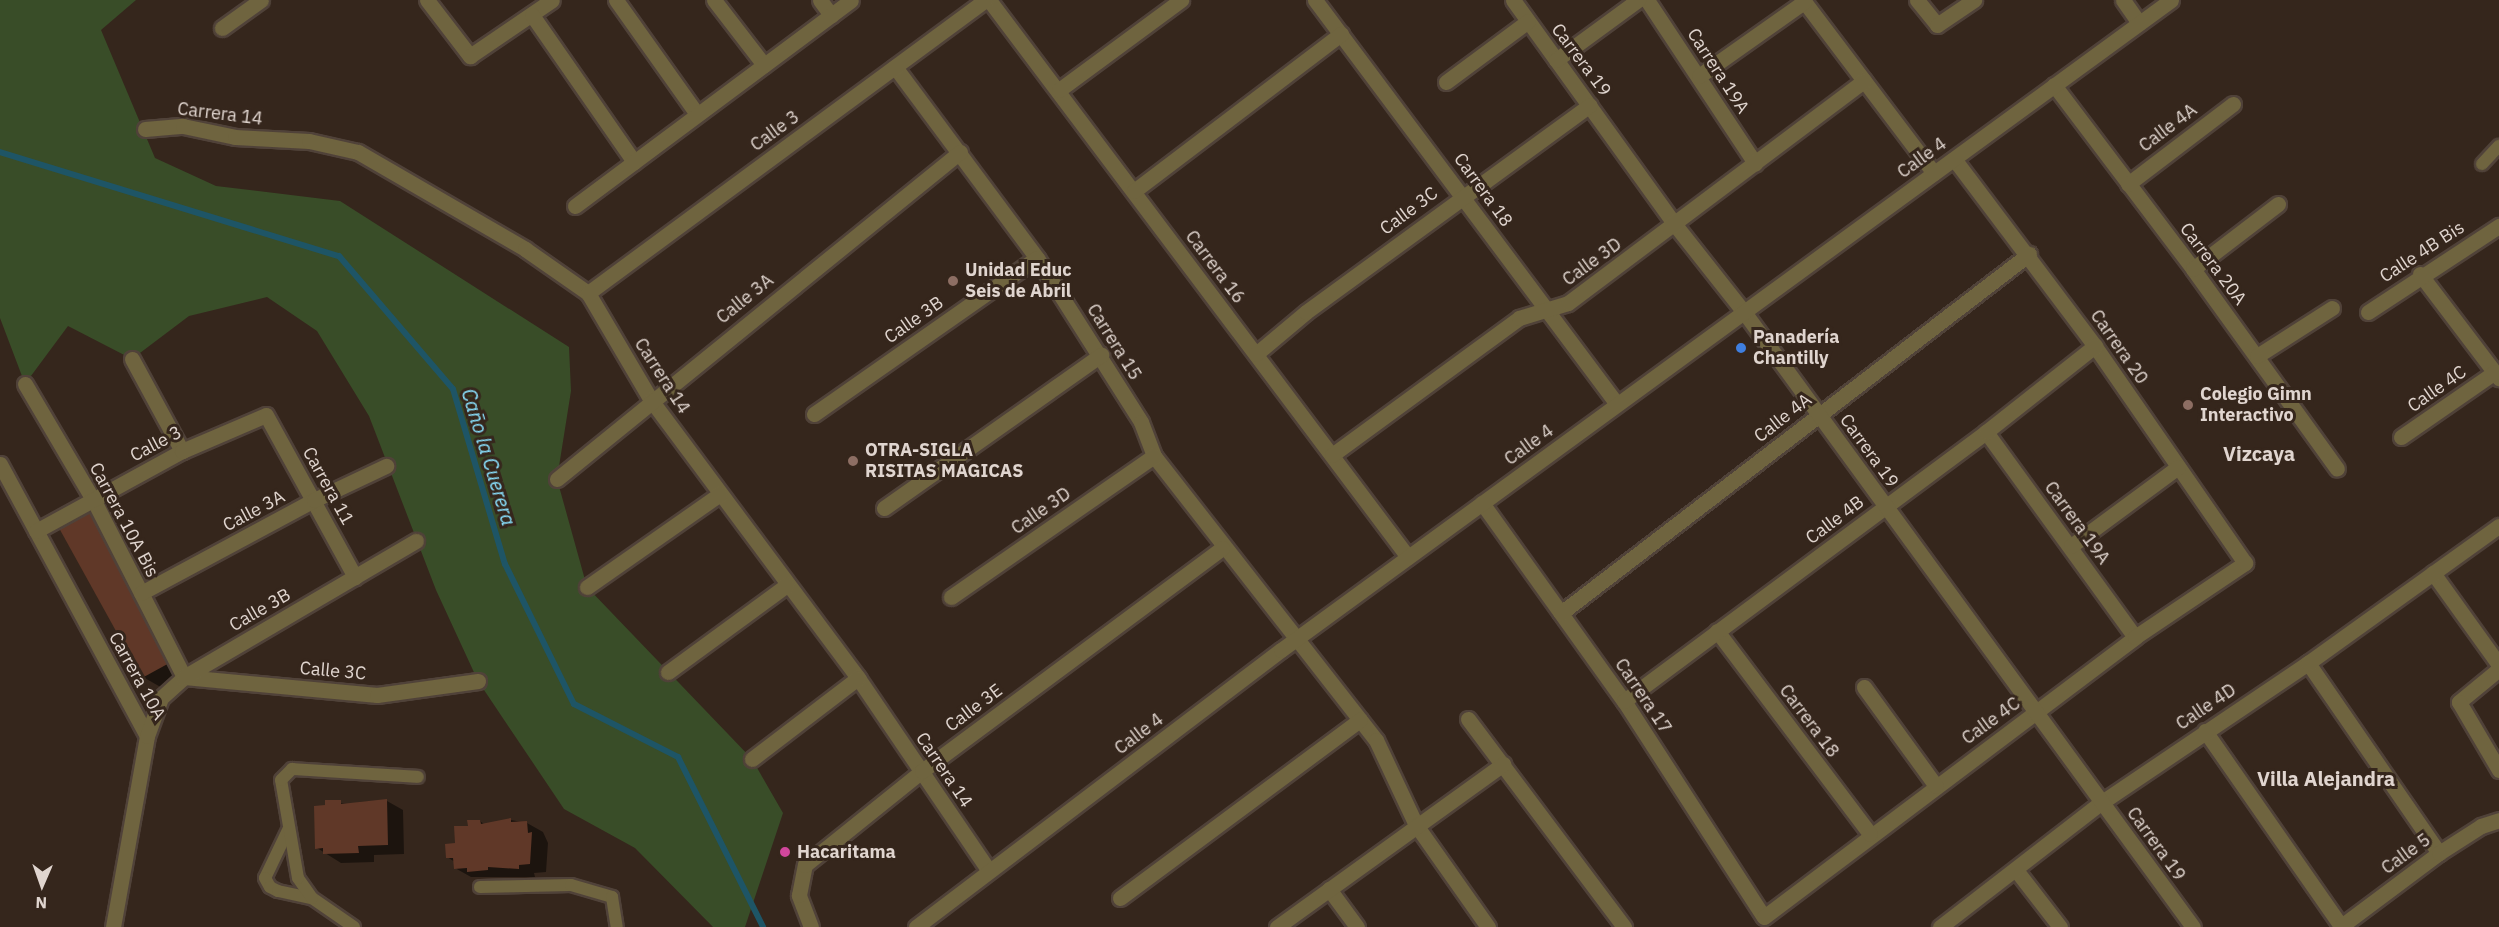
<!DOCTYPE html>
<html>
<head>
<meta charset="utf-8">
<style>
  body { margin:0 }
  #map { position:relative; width:2499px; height:927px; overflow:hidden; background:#35261c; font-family:"IBM Plex Sans",sans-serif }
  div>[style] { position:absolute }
  .green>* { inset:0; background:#394d28 }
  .shadow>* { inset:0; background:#0007 }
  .stream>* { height:6px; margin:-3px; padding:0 3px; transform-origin:3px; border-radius:3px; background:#1e5566 }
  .building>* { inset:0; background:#603828 }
  .roads { filter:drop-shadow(2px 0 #504239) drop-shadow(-2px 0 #504239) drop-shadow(0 2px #504239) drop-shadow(0 -2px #504239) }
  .service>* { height:12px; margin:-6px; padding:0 6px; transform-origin:6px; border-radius:6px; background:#6f643f }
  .minor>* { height:15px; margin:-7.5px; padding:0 7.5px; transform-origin:7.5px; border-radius:7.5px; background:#6f643f }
  .tertiary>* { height:15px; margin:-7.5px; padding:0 7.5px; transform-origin:7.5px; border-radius:7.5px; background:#6f643f }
  .dots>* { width:16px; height:16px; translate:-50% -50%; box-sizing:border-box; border:3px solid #35261c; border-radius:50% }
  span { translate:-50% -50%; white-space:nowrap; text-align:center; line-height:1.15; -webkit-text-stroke:6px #35261c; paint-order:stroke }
  .street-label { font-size:18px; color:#e0d5cf }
  .poi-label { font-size:18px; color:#e0d5cf; font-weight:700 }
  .left { translate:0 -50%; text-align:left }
  .neighbourhood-label { font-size:20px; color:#e0d5cf; font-weight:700 }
  .water-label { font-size:20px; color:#89e0fd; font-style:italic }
  .north { position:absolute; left:12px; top:855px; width:60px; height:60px; -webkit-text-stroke:4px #35261c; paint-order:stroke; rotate:182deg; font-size:16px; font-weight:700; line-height:24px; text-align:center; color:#e0d5cf }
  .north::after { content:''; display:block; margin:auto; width:21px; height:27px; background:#e0d5cf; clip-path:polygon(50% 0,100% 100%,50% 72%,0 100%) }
</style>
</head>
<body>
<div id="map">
  <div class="green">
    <i style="clip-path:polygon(0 0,136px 0,101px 30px,155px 158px,216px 186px,340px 201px,569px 347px,571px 391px,557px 479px,587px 587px,752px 759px,783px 813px,745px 927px,713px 927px,635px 848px,564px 809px,478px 681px,436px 590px,369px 416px,317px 331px,267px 297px,189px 316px,132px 359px,68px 326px,25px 384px,0 318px)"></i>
  </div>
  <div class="shadow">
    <i style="clip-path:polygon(112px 525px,194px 674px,164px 689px,143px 677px)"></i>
    <i style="clip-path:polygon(387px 801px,403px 810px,404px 854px,374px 855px,374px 862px,341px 863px,317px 848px,327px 802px,359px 805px,359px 802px)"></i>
    <i style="clip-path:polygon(511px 820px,527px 823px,543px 832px,548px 843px,546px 872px,534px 873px,535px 877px,471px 877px,455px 868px,455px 862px,447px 857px,469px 827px,480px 821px,485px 825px)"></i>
  </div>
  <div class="stream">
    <i style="left:0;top:152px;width:355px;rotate:17.1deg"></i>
    <i style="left:339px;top:256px;width:175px;rotate:49.4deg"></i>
    <i style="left:453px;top:389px;width:183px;rotate:73.5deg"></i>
    <i style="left:505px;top:564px;width:156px;rotate:63.8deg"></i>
    <i style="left:574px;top:704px;width:117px;rotate:27deg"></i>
    <i style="left:678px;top:757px;width:190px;rotate:63.4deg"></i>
  </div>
  <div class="building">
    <i style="clip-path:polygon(91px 511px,173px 661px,142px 678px,59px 528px)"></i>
    <i style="clip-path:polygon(387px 799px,388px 845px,358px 846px,359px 853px,323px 854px,323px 848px,315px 849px,314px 806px,325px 805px,325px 800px,341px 800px,341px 804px)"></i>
    <i style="clip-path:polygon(511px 818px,511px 822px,527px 821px,528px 833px,532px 832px,530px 864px,519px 865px,519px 869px,488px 867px,488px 870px,467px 872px,467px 868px,454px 869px,453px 858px,446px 858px,445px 844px,455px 843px,454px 826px,468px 826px,467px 820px,480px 820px,481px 824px)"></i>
  </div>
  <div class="roads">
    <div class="service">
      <i style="left:2482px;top:164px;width:25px;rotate:-47deg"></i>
      <i style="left:289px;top:828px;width:55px;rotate:115.6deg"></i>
      <i style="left:265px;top:878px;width:10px;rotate:61deg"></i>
      <i style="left:270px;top:887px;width:9px;rotate:27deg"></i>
      <i style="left:278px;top:891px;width:35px;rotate:12deg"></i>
      <i style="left:480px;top:887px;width:91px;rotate:-1.3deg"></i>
      <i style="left:571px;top:885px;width:43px;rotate:16.3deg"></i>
      <i style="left:612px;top:897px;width:30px;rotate:81deg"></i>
      <i style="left:354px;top:927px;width:51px;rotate:-145.4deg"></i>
      <i style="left:312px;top:898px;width:24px;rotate:-125deg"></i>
      <i style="left:298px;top:878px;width:99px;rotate:-99.8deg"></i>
      <i style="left:281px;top:780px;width:16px;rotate:-45deg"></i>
      <i style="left:292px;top:769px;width:126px;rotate:3.6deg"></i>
    </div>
    <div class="minor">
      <i style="left:427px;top:0;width:71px;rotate:52.5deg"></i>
      <i style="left:470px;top:56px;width:99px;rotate:-34.3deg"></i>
      <i style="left:616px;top:0;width:140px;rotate:54.6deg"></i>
      <i style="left:714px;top:0;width:82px;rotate:52.4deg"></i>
      <i style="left:820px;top:0;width:19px;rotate:54deg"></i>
      <i style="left:989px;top:0;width:697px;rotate:53.05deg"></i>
      <i style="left:1315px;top:0;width:504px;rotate:53.22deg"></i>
      <i style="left:1513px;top:0;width:279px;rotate:54.2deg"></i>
      <i style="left:1676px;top:226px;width:110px;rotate:51.7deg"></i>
      <i style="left:1647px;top:0;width:196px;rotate:56.5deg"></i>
      <i style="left:1803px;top:0;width:217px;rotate:52.9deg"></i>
      <i style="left:1917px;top:0;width:32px;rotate:51deg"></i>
      <i style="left:1937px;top:25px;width:45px;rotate:-34deg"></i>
      <i style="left:2123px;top:0;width:28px;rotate:55deg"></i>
      <i style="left:532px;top:15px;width:179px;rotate:55.2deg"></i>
      <i style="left:222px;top:28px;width:48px;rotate:-35.7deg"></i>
      <i style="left:1556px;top:60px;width:102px;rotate:-36.2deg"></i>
      <i style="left:895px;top:67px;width:238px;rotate:53.4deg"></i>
      <i style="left:1037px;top:258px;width:194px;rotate:57.6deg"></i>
      <i style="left:1141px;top:422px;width:36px;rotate:69deg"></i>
      <i style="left:1154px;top:456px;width:360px;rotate:52deg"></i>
      <i style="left:1376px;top:740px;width:94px;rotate:64.8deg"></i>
      <i style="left:1416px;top:825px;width:125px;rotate:54.8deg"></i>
      <i style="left:1699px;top:76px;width:128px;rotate:-35.2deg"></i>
      <i style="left:1446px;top:82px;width:102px;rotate:-36.6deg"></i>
      <i style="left:2054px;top:85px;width:231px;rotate:52.9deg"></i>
      <i style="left:2193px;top:269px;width:246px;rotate:54.2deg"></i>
      <i style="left:1059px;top:90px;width:152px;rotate:-36.4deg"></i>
      <i style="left:145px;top:129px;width:38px;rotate:-5deg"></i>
      <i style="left:183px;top:126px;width:53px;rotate:11.9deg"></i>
      <i style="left:235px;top:137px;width:74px;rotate:3.1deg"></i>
      <i style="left:309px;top:141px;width:50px;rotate:12.7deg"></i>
      <i style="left:358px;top:152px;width:193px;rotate:30.1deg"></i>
      <i style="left:525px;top:249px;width:77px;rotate:34.9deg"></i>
      <i style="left:588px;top:293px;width:124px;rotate:59.5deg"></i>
      <i style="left:651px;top:400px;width:347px;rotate:53.3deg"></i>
      <i style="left:858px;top:678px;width:233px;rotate:55.8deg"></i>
      <i style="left:2128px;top:184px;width:132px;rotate:-37.3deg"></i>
      <i style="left:1134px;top:191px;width:260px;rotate:-37.2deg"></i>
      <i style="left:575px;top:206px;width:344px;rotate:-36.7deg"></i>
      <i style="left:2193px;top:269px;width:107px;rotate:-37.4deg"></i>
      <i style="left:2420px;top:274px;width:131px;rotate:52.8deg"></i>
      <i style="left:588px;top:293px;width:493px;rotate:-36.4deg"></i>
      <i style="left:2368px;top:312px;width:157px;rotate:-33.3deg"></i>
      <i style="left:1256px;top:354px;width:65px;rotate:-40deg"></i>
      <i style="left:1306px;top:312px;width:351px;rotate:-36.1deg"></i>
      <i style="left:2257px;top:356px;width:89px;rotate:-32.6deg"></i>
      <i style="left:132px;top:359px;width:105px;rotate:61.5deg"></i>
      <i style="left:25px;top:384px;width:136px;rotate:59.5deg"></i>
      <i style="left:94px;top:501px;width:198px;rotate:62.9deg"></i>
      <i style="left:184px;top:677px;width:194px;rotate:5.3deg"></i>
      <i style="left:377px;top:695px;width:102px;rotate:-7.9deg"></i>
      <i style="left:814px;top:414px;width:272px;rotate:-35deg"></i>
      <i style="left:1986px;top:432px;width:253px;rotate:54deg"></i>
      <i style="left:2401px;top:437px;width:114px;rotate:-34.7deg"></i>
      <i style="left:1332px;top:455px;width:232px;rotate:-36.2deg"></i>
      <i style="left:1519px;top:318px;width:51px;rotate:-17deg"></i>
      <i style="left:1568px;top:303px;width:370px;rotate:-36.9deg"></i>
      <i style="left:0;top:464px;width:309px;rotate:61.6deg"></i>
      <i style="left:557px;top:479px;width:519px;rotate:-39.06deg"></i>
      <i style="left:1482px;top:503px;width:244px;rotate:54.4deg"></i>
      <i style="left:1624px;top:701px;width:257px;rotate:57.1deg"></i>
      <i style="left:1764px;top:917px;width:465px;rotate:-37deg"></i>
      <i style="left:2135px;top:637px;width:133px;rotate:-33.9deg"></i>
      <i style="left:2245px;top:563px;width:264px;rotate:-124.7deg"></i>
      <i style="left:2095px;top:346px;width:234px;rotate:-127deg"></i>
      <i style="left:884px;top:508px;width:266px;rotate:-35.2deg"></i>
      <i style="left:36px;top:531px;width:166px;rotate:-28.7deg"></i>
      <i style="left:182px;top:451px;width:91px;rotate:-23.2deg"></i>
      <i style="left:266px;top:415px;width:185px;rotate:61.2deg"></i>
      <i style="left:2071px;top:546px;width:133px;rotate:-36.4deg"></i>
      <i style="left:2433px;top:573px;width:113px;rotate:54.3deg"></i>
      <i style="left:587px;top:587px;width:162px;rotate:-35deg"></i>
      <i style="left:141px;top:593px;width:196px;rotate:-28.3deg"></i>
      <i style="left:314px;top:500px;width:80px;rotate:-25.3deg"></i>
      <i style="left:951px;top:597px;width:247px;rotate:-34.8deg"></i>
      <i style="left:1561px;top:613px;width:590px;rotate:-37.49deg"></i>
      <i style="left:1717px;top:631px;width:254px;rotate:53deg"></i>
      <i style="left:2308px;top:663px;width:231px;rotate:55.4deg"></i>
      <i style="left:2499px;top:669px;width:52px;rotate:140.5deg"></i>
      <i style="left:2459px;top:702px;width:79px;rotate:59.5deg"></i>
      <i style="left:668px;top:672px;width:147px;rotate:-36.2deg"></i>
      <i style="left:1864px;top:687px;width:122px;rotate:54deg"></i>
      <i style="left:1624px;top:701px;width:451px;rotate:-36.6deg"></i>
      <i style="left:1986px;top:432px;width:139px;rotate:-38.3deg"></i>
      <i style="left:1468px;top:719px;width:260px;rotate:53.1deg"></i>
      <i style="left:2205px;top:731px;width:238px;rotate:55.1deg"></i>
      <i style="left:752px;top:759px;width:133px;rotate:-37.4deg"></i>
      <i style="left:2016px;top:870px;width:72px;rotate:52.3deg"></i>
      <i style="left:1329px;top:889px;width:47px;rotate:53.6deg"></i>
      <i style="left:1120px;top:898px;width:299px;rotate:-36.6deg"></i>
      <i style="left:113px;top:927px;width:194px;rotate:-79.9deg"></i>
      <i style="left:147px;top:736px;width:40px;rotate:-69.8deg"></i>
      <i style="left:161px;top:698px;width:31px;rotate:-42deg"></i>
      <i style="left:184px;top:677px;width:269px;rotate:-30.4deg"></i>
      <i style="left:811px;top:927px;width:34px;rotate:-111deg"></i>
      <i style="left:799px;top:895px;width:31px;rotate:-79deg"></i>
      <i style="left:805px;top:865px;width:150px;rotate:-38.8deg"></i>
      <i style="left:922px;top:771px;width:374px;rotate:-36.6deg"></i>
      <i style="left:1277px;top:927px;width:279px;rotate:-35.8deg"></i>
      <i style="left:1940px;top:927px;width:205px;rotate:-37.7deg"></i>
      <i style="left:2102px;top:802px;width:249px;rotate:-34deg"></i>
      <i style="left:2308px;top:663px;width:235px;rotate:-35.7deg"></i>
      <i style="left:2340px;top:927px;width:124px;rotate:-36.8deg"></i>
      <i style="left:2439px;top:853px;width:50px;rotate:-32.7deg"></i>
      <i style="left:2481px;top:826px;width:19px;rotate:-18deg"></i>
    </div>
    <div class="tertiary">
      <i style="left:1744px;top:312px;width:761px;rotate:53.87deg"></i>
      <i style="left:916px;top:927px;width:458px;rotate:-37.2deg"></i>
      <i style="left:1281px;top:650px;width:1102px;rotate:-36.14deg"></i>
    </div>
  </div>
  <div class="dots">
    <i style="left:953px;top:281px;background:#8d6e63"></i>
    <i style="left:1741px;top:348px;background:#3f7fe0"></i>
    <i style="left:2188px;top:405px;background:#8d6e63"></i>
    <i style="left:853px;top:461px;background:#8d6e63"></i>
    <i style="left:785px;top:852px;background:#d1479c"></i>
  </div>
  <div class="street-label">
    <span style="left:1581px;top:60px;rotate:53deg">Carrera 19</span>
    <span style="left:1718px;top:71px;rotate:57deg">Carrera 19A</span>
    <span style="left:220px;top:114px;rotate:7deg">Carrera 14</span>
    <span style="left:2168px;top:128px;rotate:-37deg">Calle 4A</span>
    <span style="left:775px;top:131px;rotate:-36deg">Calle 3</span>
    <span style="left:1922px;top:158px;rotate:-36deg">Calle 4</span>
    <span style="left:1483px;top:190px;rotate:54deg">Carrera 18</span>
    <span style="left:1409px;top:211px;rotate:-37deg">Calle 3C</span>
    <span style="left:2422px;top:252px;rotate:-33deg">Calle 4B Bis</span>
    <span style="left:1592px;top:262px;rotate:-36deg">Calle 3D</span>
    <span style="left:2213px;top:264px;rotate:53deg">Carrera 20A</span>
    <span style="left:1215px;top:267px;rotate:53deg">Carrera 16</span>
    <span style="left:745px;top:299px;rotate:-39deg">Calle 3A</span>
    <span style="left:914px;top:320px;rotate:-35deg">Calle 3B</span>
    <span style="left:1114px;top:342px;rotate:58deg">Carrera 15</span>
    <span style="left:2119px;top:347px;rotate:55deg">Carrera 20</span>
    <span style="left:662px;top:376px;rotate:57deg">Carrera 14</span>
    <span style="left:2437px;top:389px;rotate:-35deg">Calle 4C</span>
    <span style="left:1783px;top:418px;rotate:-38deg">Calle 4A</span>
    <span style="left:156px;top:444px;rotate:-28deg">Calle 3</span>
    <span style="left:1529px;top:445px;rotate:-36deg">Calle 4</span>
    <span style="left:1869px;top:451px;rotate:54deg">Carrera 19</span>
    <span style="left:328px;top:486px;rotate:61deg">Carrera 11</span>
    <span style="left:254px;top:511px;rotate:-28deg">Calle 3A</span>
    <span style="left:1041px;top:511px;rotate:-35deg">Calle 3D</span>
    <span style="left:124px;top:520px;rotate:62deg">Carrera 10A Bis</span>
    <span style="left:1835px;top:520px;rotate:-37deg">Calle 4B</span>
    <span style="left:2077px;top:523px;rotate:54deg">Carrera 19A</span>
    <span style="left:260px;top:610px;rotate:-30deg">Calle 3B</span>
    <span style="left:333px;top:671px;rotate:5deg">Calle 3C</span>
    <span style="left:137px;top:676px;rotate:61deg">Carrera 10A</span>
    <span style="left:1643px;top:696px;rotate:56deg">Carrera 17</span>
    <span style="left:2206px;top:707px;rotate:-34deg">Calle 4D</span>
    <span style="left:974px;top:708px;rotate:-37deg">Calle 3E</span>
    <span style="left:1809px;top:721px;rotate:53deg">Carrera 18</span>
    <span style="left:1991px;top:721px;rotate:-36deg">Calle 4C</span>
    <span style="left:1139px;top:734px;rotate:-37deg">Calle 4</span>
    <span style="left:944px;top:770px;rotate:56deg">Carrera 14</span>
    <span style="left:2156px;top:844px;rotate:54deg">Carrera 19</span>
    <span style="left:2406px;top:854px;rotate:-36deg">Calle 5</span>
  </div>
  <div class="poi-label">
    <span class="left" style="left:965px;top:281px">Unidad Educ<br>Seis de Abril</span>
    <span class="left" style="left:1753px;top:348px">Panadería<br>Chantilly</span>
    <span class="left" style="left:2200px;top:405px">Colegio Gimn<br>Interactivo</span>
    <span class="left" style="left:865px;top:461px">OTRA-SIGLA<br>RISITAS MAGICAS</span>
    <span class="left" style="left:797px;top:852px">Hacaritama</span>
  </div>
  <div class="neighbourhood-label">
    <span style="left:2259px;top:453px">Vizcaya</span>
    <span style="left:2326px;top:778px">Villa Alejandra</span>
  </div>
  <div class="water-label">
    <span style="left:489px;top:457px;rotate:73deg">Caño la Cuerera</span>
  </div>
  <div class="north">N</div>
</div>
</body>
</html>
